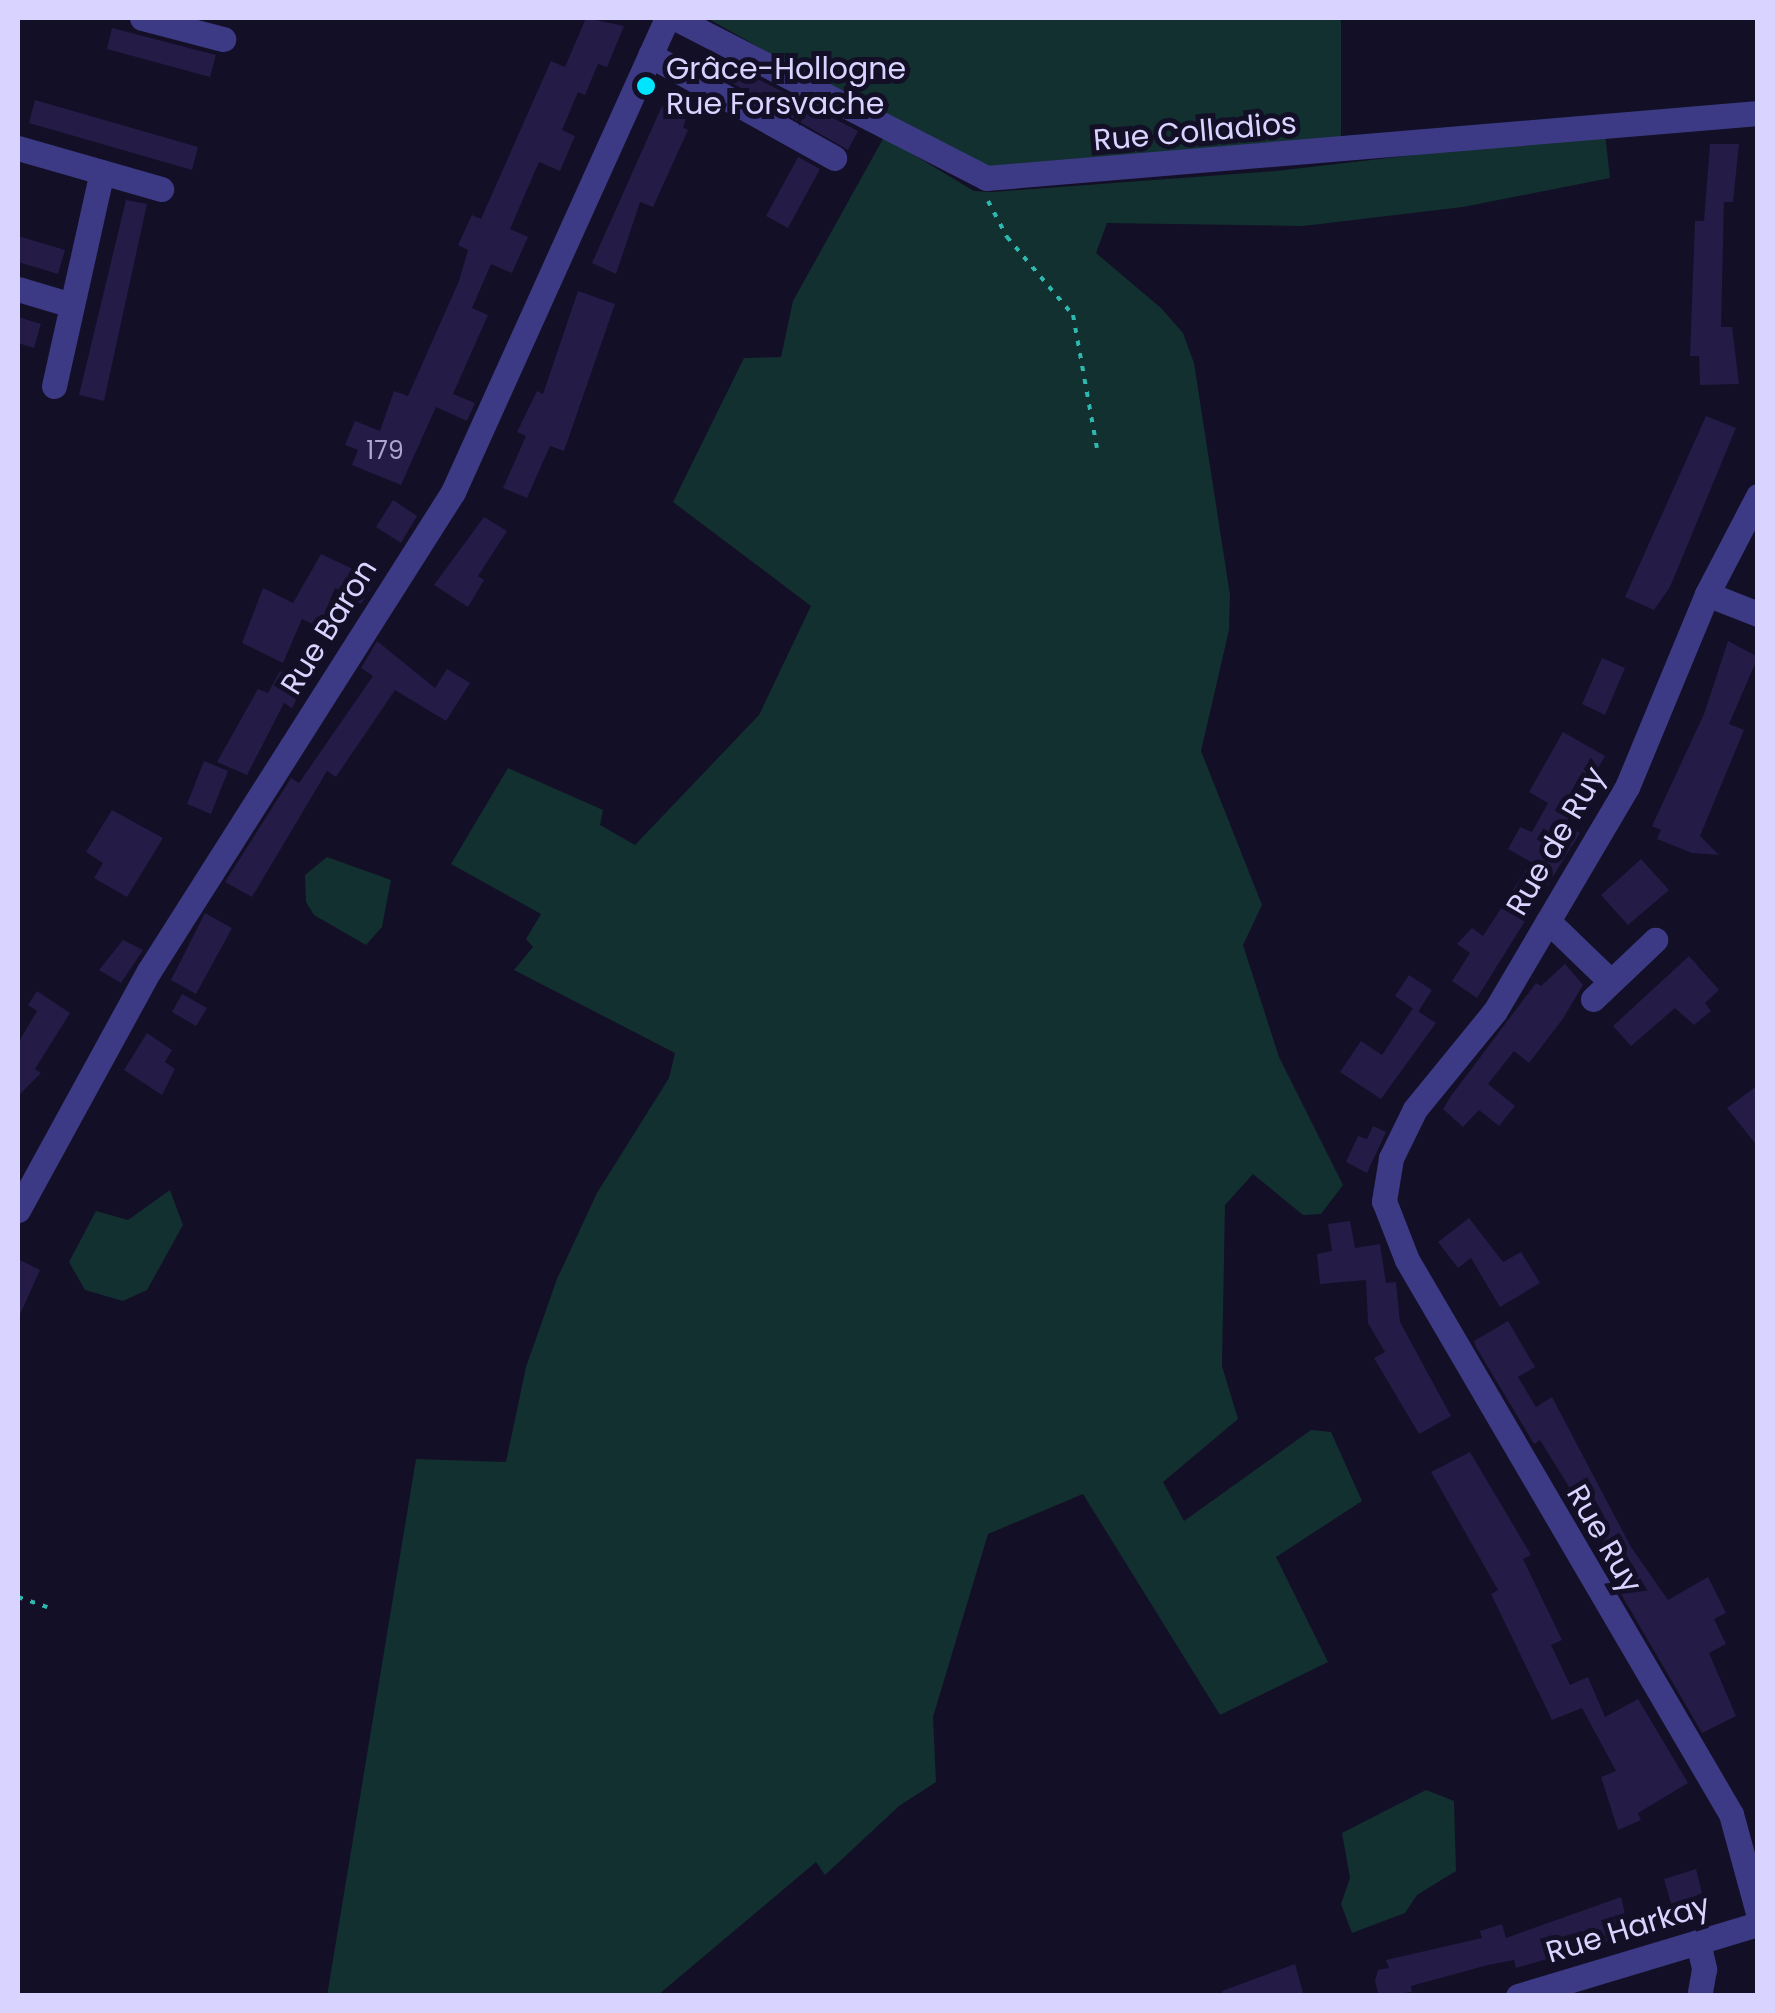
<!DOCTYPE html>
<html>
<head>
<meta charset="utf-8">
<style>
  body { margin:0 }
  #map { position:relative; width:1775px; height:2013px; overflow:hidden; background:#130f26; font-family:Poppins,sans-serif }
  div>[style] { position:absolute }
  .green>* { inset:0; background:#12302f }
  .building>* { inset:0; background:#241b47 }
  .path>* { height:4px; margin-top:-2px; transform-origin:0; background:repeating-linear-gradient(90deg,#2fb8b0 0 5px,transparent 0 13px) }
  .minor>* { height:25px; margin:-12.5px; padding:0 12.5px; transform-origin:12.5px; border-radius:12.5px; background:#3d3a85 }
  .dots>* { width:28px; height:28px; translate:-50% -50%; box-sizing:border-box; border:5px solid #130f26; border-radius:50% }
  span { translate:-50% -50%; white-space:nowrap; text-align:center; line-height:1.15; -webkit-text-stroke:10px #130f26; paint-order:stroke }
  .number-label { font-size:25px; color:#aca6d1 }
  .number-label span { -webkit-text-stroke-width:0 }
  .poi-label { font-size:30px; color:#d9d4ff }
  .left { translate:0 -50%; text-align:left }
  .street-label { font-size:30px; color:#d9d4ff }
  .frame { position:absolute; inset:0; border:20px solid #d9d4ff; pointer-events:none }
</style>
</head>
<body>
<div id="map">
  <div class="green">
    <i style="clip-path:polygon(707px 18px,1341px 18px,1341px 141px,999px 171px,952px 157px)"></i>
    <i style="clip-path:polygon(1605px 133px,1610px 178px,1463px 207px,1303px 226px,1107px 223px,1096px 253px,1161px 308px,1183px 333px,1194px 363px,1230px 595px,1229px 630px,1201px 751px,1262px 905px,1243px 945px,1279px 1057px,1343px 1185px,1321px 1214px,1303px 1215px,1253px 1174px,1225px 1205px,1222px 1366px,1238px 1419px,1163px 1482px,1184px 1521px,1311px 1430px,1331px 1432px,1362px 1501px,1276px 1557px,1328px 1662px,1220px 1715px,1083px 1494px,988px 1534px,933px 1717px,936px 1782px,899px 1806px,825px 1875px,816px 1862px,658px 1995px,327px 1996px,416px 1459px,506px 1462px,526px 1367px,557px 1279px,597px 1193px,669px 1078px,675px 1053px,514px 970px,533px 947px,526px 939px,541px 914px,451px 864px,508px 768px,603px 810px,600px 825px,635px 845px,759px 715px,811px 606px,673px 502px,744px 358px,781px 357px,793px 301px,884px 137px,974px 191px,992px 192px,1276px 171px)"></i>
    <i style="clip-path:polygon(327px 857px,391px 880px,382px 927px,366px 945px,314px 915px,306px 902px,305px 875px)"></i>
    <i style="clip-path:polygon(170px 1190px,183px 1225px,147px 1290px,123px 1301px,85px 1290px,69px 1262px,96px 1211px,128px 1220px)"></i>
    <i style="clip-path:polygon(1426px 1790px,1454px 1801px,1456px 1871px,1417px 1895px,1405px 1913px,1352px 1933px,1341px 1904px,1350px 1878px,1342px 1833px)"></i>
  </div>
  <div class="building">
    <i style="clip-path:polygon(586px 18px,624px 26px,607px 67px,598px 64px,585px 95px,578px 92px,562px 130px,575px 136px,560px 171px,539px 162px,510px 229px,528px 237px,512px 273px,491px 264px,472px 308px,488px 315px,453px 394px,475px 403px,467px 421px,436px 407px,401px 485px,352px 465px,358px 450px,345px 445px,355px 421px,380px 431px,394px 391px,408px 396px,459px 281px,468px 250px,458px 245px,472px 215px,481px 219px,551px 61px,565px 67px)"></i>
    <i style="clip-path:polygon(112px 28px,216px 55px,210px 77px,107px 49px)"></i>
    <i style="clip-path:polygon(727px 63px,858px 131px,848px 150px,720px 76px)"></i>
    <i style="clip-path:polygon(35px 100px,198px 147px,192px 170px,29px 123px)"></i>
    <i style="clip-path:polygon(662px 106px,687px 117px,683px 127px,688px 130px,653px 207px,640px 202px,616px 274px,592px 263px)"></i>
    <i style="clip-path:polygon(1710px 144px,1739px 144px,1733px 202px,1724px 202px,1721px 327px,1732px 327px,1739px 384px,1700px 385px,1699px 356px,1690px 356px,1695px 221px,1704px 221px)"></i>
    <i style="clip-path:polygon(798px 157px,820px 169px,788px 228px,766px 216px)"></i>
    <i style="clip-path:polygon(126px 200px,147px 204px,104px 401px,79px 395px)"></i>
    <i style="clip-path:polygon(18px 236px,65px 250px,58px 274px,18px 262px)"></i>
    <i style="clip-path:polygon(578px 291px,615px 304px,564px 451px,550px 446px,527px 498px,503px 488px,526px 436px,517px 432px,537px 391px,543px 394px)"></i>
    <i style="clip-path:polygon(18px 317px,41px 324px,34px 348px,18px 343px)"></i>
    <i style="clip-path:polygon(1706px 416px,1736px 428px,1670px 587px,1654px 610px,1625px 597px)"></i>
    <i style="clip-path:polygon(393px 500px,417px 516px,401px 543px,376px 527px)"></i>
    <i style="clip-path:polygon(484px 517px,507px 531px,478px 576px,484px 580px,468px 607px,434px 585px)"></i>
    <i style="clip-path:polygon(321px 554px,376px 580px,361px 604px,335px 588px,319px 627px,302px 619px,283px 663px,242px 643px,263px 588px,293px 603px)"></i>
    <i style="clip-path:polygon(377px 641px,435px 688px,447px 669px,470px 683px,446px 721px,395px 690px,336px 777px,327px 771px,252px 897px,225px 882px,291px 778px,299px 783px,373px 676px,361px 668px)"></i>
    <i style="clip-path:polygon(1728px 641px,1758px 657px,1729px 724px,1744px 730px,1700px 836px,1719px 855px,1692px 853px,1657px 839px,1661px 830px,1652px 826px,1704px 714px)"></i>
    <i style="clip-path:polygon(1602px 658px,1625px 668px,1605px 715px,1582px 704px)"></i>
    <i style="clip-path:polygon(280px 671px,305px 683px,292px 708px,284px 703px,247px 775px,217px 762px,258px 689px,268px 693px)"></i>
    <i style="clip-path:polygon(1563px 732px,1605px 756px,1565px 825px,1580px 833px,1477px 998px,1452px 981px,1470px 953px,1457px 944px,1472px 928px,1483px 936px,1531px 862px,1508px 849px,1520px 827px,1532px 832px,1548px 803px,1529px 792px)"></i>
    <i style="clip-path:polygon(204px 761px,228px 771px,211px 814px,187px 804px)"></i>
    <i style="clip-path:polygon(112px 810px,163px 838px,127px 897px,94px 878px,103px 863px,86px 852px)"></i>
    <i style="clip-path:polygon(1641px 859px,1669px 890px,1628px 925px,1601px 895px)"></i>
    <i style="clip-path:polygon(205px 913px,232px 928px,196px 994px,171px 980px)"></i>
    <i style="clip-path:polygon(123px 940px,143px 950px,121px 983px,99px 970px)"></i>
    <i style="clip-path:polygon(1689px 956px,1719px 990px,1705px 1003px,1711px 1011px,1694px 1025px,1675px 1008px,1631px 1046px,1613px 1026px)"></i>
    <i style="clip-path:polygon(1565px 964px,1583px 985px,1562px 1020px,1529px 1063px,1514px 1051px,1488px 1084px,1515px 1106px,1499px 1126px,1479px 1110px,1463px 1127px,1443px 1109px,1451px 1096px,1536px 983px,1541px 986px)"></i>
    <i style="clip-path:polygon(1409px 975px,1432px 990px,1418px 1012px,1395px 996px)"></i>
    <i style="clip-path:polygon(37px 991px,70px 1013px,35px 1069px,41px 1073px,18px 1096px,18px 1043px,37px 1011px,28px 1005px)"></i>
    <i style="clip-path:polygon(182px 994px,207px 1008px,196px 1026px,172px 1012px)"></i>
    <i style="clip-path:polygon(1413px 1008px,1436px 1023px,1381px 1099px,1340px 1072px,1361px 1041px,1382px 1055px)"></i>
    <i style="clip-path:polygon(147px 1033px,172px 1050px,165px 1062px,175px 1069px,162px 1095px,124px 1070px)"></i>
    <i style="clip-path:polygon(1758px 1085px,1758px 1147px,1727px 1108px)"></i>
    <i style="clip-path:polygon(1373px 1126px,1386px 1132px,1367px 1173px,1346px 1162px,1358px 1136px,1367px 1139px)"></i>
    <i style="clip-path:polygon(1469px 1218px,1503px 1262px,1521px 1252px,1540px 1283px,1500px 1307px,1471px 1258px,1458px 1268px,1438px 1242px)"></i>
    <i style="clip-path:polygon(1350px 1221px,1355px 1248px,1380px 1244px,1386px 1283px,1396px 1282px,1400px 1322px,1451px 1416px,1419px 1434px,1374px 1358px,1385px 1352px,1368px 1323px,1366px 1280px,1320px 1284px,1317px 1254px,1332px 1251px,1328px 1224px)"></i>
    <i style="clip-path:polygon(18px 1259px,40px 1270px,18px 1319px)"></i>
    <i style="clip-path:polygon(1508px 1321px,1535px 1367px,1518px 1377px,1536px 1407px,1552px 1397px,1631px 1547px,1668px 1600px,1708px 1577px,1726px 1613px,1714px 1619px,1726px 1644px,1709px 1653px,1736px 1716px,1702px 1733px,1603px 1563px,1612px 1558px,1595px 1529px,1540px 1440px,1534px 1444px,1476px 1347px,1474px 1341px)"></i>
    <i style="clip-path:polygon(1470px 1452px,1531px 1555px,1523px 1559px,1562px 1640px,1551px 1645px,1570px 1685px,1588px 1677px,1605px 1717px,1638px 1699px,1688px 1783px,1638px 1813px,1641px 1820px,1618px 1830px,1601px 1777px,1616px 1771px,1582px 1708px,1552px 1720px,1491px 1594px,1498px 1590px,1431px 1472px)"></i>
    <i style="clip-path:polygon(1696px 1869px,1702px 1893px,1672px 1907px,1664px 1879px)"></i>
    <i style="clip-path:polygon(1621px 1897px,1630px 1935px,1516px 1968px,1514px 1960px,1488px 1965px,1411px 1986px,1412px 1992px,1379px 1996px,1375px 1981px,1378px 1970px,1389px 1968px,1386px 1960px,1482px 1938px,1480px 1931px,1502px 1924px,1506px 1938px)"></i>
    <i style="clip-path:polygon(1295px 1964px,1304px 1996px,1223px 1996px,1222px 1991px)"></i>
  </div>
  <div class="path">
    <i style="left:988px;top:201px;width:41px;rotate:62.2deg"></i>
    <i style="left:1007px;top:237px;width:102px;rotate:49.8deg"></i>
    <i style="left:1073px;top:315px;width:135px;rotate:79.8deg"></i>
    <i style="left:18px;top:1597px;width:31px;rotate:19deg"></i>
  </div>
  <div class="minor">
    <i style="left:142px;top:18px;width:84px;rotate:14.5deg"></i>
    <i style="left:675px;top:18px;width:350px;rotate:27.2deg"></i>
    <i style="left:986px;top:178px;width:775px;rotate:-4.81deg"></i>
    <i style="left:650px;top:55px;width:211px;rotate:29.2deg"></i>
    <i style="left:18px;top:148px;width:149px;rotate:16deg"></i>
    <i style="left:18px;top:289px;width:56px;rotate:16.5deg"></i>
    <i style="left:54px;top:386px;width:219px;rotate:-77.4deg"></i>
    <i style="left:1758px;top:496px;width:110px;rotate:117.5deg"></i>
    <i style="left:1707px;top:594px;width:209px;rotate:112.5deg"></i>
    <i style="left:1627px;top:787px;width:260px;rotate:120.5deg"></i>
    <i style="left:1495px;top:1011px;width:127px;rotate:129.2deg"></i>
    <i style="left:1415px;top:1109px;width:55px;rotate:116.1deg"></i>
    <i style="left:1391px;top:1158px;width:44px;rotate:99.2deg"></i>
    <i style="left:1384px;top:1201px;width:63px;rotate:68.7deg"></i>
    <i style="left:1407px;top:1260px;width:642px;rotate:59.68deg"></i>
    <i style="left:1731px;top:1814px;width:103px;rotate:74.7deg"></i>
    <i style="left:1707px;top:594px;width:55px;rotate:21.4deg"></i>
    <i style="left:1548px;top:921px;width:85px;rotate:44deg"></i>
    <i style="left:1593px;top:999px;width:86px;rotate:-43.6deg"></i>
    <i style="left:18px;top:1210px;width:273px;rotate:-61.3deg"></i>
    <i style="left:149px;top:971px;width:567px;rotate:-57.6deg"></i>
    <i style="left:453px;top:492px;width:520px;rotate:-65.7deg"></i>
    <i style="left:1698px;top:1942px;width:28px;rotate:77deg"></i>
    <i style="left:1704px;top:1969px;width:27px;rotate:100deg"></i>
    <i style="left:1518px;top:1996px;width:251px;rotate:-16.7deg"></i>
  </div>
  <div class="dots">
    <i style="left:646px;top:86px;background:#00e5ff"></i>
  </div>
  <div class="number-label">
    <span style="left:385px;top:451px">179</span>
  </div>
  <div class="poi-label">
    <span class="left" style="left:666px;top:86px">Grâce-Hollogne<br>Rue Forsvache</span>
  </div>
  <div class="street-label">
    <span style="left:1195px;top:132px;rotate:-5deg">Rue Colladios</span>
    <span style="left:329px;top:627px;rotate:-58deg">Rue Baron</span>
    <span style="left:1556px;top:841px;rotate:-60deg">Rue de Ruy</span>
    <span style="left:1604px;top:1539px;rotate:60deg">Rue Ruy</span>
    <span style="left:1628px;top:1929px;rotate:-17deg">Rue Harkay</span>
  </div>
  <div class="frame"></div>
</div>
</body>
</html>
